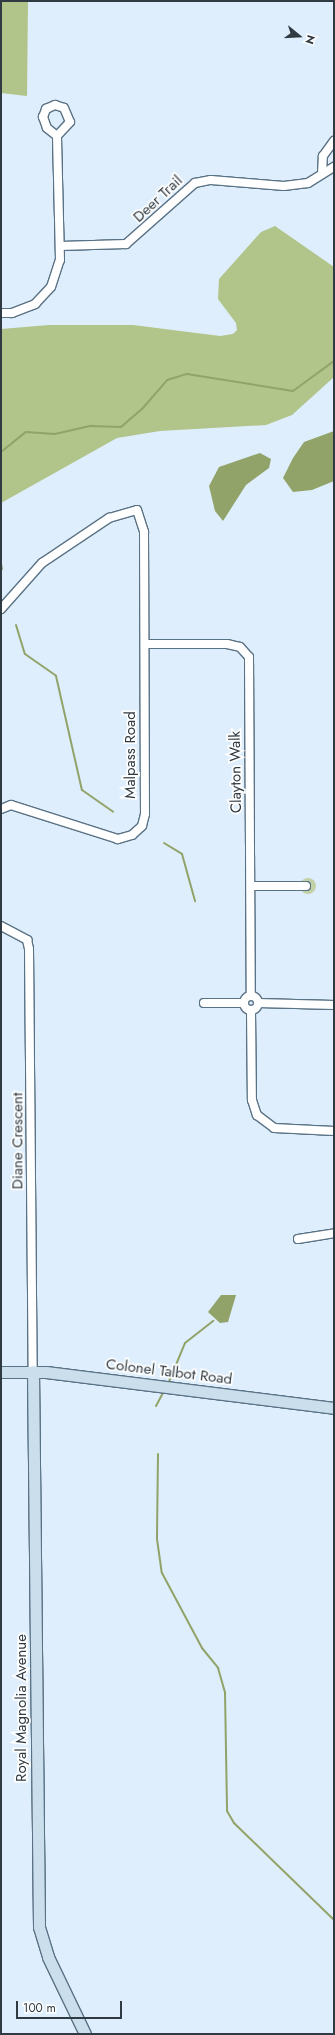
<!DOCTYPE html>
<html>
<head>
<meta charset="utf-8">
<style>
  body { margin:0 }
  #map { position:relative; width:335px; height:2035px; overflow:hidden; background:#deeefc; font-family:Jost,sans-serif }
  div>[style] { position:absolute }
  .green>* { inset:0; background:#c3d1a7 }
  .round { border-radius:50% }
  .forest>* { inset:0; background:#b1c489 }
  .water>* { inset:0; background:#91a369 }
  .stream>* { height:2px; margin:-1px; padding:0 1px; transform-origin:1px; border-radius:1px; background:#91a369 }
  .roads { filter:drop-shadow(1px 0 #5a7285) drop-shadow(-1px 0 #5a7285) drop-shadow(0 1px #5a7285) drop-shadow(0 -1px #5a7285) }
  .street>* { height:8px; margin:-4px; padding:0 4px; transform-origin:4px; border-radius:4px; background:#fff }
  .street>.ring { margin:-4px; padding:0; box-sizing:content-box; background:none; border:8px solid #fff; border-radius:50% }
  .secondary>* { height:11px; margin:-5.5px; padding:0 5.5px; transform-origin:5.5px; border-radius:5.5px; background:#cbdeec }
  span { translate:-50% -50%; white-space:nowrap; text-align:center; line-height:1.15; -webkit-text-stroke:3.5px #fff; paint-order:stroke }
  .street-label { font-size:15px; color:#2f3a42 }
  .frame { position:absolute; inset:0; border:2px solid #2f3a42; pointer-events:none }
  .north { position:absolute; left:279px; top:16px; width:40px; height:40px; -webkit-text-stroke:3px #fff; paint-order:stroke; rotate:108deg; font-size:11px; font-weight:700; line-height:16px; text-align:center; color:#2f3a42 }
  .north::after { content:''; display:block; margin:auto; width:14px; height:18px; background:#2f3a42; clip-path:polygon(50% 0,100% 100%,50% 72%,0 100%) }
  .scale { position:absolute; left:16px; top:2001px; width:106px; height:18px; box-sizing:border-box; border:2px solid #2f3a42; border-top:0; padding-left:5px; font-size:12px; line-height:14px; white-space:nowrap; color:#2f3a42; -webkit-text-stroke:3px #fff; paint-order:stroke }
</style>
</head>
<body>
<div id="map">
  <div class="green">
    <i class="round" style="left:300px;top:878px;width:16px;height:16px"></i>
  </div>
  <div class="forest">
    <i style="clip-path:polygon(1px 1px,28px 1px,27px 96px,1px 93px)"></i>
    <i style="clip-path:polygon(275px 226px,334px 267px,334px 377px,292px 415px,266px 425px,160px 431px,117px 438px,1px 503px,1px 329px,49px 325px,133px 325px,220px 336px,233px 334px,237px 330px,236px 323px,218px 299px,219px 279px,261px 232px)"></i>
  </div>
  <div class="water">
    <i style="clip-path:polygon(334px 431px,334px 481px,312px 490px,293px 492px,283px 478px,293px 458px,304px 442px)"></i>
    <i style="clip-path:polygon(260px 453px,271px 459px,269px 468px,246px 485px,223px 521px,215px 511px,209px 486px,219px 467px)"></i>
    <i style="clip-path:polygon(221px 1295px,236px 1295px,228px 1322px,220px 1323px,208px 1312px)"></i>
  </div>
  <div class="stream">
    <i style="left:1px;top:452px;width:32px;rotate:-39deg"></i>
    <i style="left:26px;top:432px;width:29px;rotate:4deg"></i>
    <i style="left:55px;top:434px;width:37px;rotate:-13deg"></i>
    <i style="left:91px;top:426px;width:30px;rotate:2deg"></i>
    <i style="left:121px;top:427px;width:28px;rotate:-41deg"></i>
    <i style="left:142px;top:409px;width:38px;rotate:-49deg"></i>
    <i style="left:167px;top:380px;width:21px;rotate:-17deg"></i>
    <i style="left:187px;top:374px;width:107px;rotate:9.1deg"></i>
    <i style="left:293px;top:391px;width:51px;rotate:-36.2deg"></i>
    <i style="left:1px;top:564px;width:5px;rotate:79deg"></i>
    <i style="left:16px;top:625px;width:30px;rotate:73deg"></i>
    <i style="left:25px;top:654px;width:38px;rotate:35deg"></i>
    <i style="left:56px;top:676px;width:117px;rotate:77.2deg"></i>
    <i style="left:82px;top:790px;width:38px;rotate:35deg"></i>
    <i style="left:164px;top:843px;width:21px;rotate:31deg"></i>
    <i style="left:182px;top:854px;width:49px;rotate:74.5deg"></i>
    <i style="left:168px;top:1384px;width:44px;rotate:-67.5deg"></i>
    <i style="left:185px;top:1343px;width:36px;rotate:-38deg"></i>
    <i style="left:156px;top:1406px;width:17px;rotate:-62deg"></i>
    <i style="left:158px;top:1454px;width:85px;rotate:90.7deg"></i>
    <i style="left:157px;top:1539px;width:34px;rotate:82deg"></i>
    <i style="left:162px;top:1573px;width:85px;rotate:61.9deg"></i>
    <i style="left:202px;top:1648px;width:26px;rotate:51deg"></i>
    <i style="left:218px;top:1668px;width:26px;rotate:74deg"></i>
    <i style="left:225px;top:1693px;width:118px;rotate:89deg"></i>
    <i style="left:227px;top:1811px;width:14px;rotate:60deg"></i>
    <i style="left:234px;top:1823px;width:139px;rotate:44.1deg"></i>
  </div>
  <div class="roads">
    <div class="street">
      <i style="left:55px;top:105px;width:9px;rotate:18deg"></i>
      <i style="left:64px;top:108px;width:15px;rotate:67deg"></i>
      <i style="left:70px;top:122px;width:19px;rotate:133deg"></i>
      <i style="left:57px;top:136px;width:13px;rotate:-141deg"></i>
      <i style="left:47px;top:128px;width:12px;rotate:-110deg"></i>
      <i style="left:43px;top:117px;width:9px;rotate:-69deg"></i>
      <i style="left:46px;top:109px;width:10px;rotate:-24deg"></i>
      <i style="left:322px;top:173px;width:17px;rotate:-87deg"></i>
      <i style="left:323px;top:156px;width:19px;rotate:-54deg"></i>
      <i style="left:60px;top:246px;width:66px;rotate:-1.7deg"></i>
      <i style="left:126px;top:244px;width:92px;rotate:-41.5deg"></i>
      <i style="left:195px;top:183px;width:16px;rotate:-11deg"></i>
      <i style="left:211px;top:180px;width:73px;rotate:4.7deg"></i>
      <i style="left:284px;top:186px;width:24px;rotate:-7deg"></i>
      <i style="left:308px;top:183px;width:31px;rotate:-32deg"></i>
      <i style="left:1px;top:313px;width:11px"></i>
      <i style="left:12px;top:313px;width:25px;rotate:-21deg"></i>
      <i style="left:35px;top:304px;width:23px;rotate:-47deg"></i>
      <i style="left:51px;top:287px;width:28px;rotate:-72deg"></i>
      <i style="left:60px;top:260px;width:124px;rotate:-91.4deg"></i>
      <i style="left:1px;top:609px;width:62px;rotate:-48.3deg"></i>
      <i style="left:42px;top:563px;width:81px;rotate:-33.9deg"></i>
      <i style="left:109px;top:518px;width:29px;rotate:-16deg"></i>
      <i style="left:137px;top:510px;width:23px;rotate:72deg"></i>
      <i style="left:144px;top:532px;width:282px;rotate:89.8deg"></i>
      <i style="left:145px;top:814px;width:12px;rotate:104deg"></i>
      <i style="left:142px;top:826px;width:13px;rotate:138deg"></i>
      <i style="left:132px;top:835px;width:15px;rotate:164deg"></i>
      <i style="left:118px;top:839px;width:112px;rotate:-162.4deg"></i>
      <i style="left:11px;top:805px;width:11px;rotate:158deg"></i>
      <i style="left:145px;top:644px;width:82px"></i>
      <i style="left:227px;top:644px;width:13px;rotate:13deg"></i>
      <i style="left:240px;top:647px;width:13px;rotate:48deg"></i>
      <i style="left:249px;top:657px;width:339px;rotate:89.7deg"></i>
      <i style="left:252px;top:886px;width:54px"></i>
      <i style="left:1px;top:926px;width:30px;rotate:28deg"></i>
      <i style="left:27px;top:940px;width:9px;rotate:77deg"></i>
      <i style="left:29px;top:949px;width:422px;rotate:89.5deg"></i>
      <i class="ring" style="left:244px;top:996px;width:6px;height:6px"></i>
      <i style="left:204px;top:1003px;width:40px"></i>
      <i style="left:258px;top:1003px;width:76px;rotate:1.5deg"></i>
      <i style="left:251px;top:1011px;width:89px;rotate:89.4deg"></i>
      <i style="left:252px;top:1100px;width:16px;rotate:72deg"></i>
      <i style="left:257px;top:1115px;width:21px;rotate:37deg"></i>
      <i style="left:274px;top:1128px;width:60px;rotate:2.9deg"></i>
      <i style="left:298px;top:1239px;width:36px;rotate:-9deg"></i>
    </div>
    <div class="secondary">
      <i style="left:33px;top:1371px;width:556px;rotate:89.38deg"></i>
      <i style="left:39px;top:1927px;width:31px;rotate:73deg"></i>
      <i style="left:48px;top:1957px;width:85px;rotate:64.3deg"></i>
      <i style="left:1px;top:1372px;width:45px"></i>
      <i style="left:46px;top:1372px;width:290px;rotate:7.1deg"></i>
    </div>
  </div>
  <div class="street-label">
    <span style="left:158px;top:199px;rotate:-43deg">Deer Trail</span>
    <span style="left:131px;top:755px;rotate:-90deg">Malpass Road</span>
    <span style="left:236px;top:772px;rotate:-91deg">Clayton Walk</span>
    <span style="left:18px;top:1141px;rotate:-90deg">Diane Crescent</span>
    <span style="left:169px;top:1372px;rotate:7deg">Colonel Talbot Road</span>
    <span style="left:22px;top:1708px;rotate:-90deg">Royal Magnolia Avenue</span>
  </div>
  <div class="frame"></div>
  <div class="north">N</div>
  <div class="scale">100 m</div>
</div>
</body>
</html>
